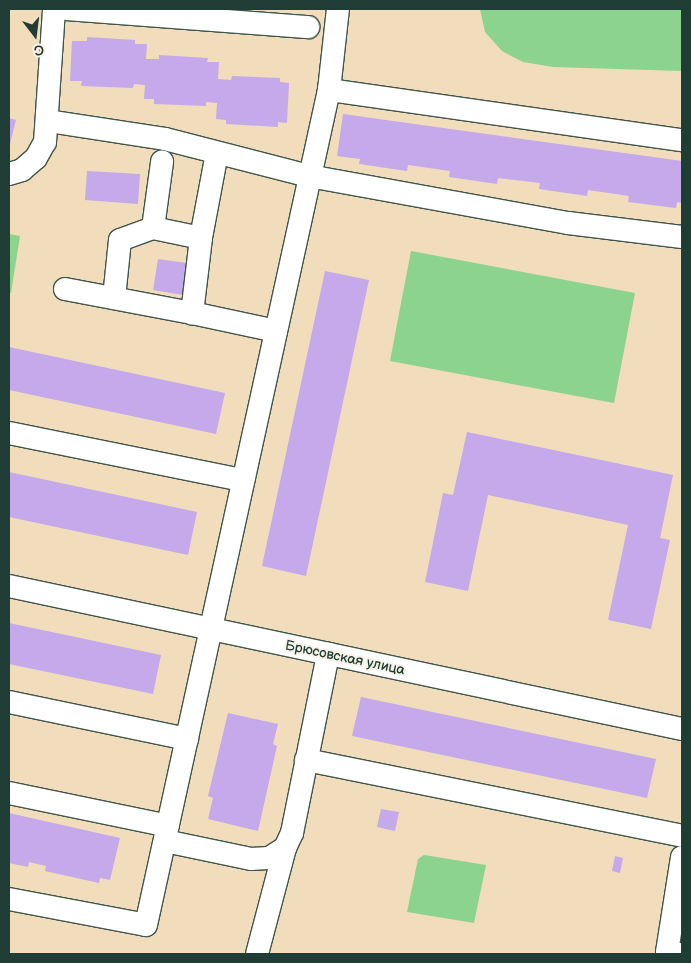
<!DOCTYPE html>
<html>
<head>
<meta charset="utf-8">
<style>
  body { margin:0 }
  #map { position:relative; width:691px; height:963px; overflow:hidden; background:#f1dcbc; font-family:"Balsamiq Sans",sans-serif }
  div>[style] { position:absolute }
  .green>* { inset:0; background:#8cd38d }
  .building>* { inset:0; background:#c5a9eb }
  .roads { filter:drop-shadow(1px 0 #3e5548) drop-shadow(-1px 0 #3e5548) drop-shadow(0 1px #3e5548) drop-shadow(0 -1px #3e5548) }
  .minor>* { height:22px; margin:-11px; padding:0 11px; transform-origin:11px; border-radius:11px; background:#fff }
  span { translate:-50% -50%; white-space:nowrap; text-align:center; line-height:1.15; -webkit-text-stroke:4px #f7f3e8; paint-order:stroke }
  .street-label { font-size:14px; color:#1f3d34 }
  .frame { position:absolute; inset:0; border:10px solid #1f3d34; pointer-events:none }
  .north { position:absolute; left:10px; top:10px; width:50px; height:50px; -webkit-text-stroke:4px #f7f3e8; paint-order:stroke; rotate:165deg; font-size:14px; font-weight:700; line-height:20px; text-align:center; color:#1f3d34 }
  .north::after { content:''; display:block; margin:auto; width:18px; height:22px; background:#1f3d34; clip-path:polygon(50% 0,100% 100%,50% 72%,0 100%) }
</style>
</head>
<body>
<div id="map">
  <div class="green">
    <i style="clip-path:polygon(480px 9px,682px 9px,682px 71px,553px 67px,523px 62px,502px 51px,485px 32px)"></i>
    <i style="clip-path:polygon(9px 234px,20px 236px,11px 293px,9px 292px)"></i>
    <i style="clip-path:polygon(411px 251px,635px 293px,614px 403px,390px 361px)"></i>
    <i style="clip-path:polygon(424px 855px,486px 865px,474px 923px,407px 912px,418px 859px)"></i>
  </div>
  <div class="building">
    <i style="clip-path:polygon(87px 37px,135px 40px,135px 44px,147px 44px,146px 59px,159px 59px,159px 55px,208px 58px,207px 62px,219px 62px,218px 79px,231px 80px,232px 76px,280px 78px,280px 82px,289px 83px,287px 123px,278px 122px,278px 127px,226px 124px,226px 120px,216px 119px,217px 103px,206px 102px,206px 106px,154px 104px,154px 99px,144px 99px,145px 85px,134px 84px,133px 88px,81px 86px,82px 81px,70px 81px,72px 41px,87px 41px)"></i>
    <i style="clip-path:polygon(343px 114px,682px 161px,682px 203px,677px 202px,676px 208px,628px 202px,629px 196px,588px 190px,587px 196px,539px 189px,540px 183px,498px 178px,497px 184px,449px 177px,450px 171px,408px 165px,407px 171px,359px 164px,360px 159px,337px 156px)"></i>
    <i style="clip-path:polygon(9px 118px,16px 120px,9px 148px)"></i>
    <i style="clip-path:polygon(87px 171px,140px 174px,138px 204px,85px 200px)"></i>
    <i style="clip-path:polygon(158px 259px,187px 263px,183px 295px,153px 290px)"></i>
    <i style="clip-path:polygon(325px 271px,369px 280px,306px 576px,262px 566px)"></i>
    <i style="clip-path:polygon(9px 347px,225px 393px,216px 434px,9px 390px)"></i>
    <i style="clip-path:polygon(467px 432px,673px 475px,660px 538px,670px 540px,651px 629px,608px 620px,628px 525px,488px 495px,468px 591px,425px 582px,443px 493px,453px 495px)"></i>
    <i style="clip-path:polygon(9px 472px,197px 512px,188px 555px,9px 517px)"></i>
    <i style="clip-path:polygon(9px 623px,161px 655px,153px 694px,9px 664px)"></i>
    <i style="clip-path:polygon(361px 697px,656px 759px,647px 798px,352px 736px)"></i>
    <i style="clip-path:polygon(228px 713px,278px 724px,273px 744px,277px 746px,258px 831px,208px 819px,213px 798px,208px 796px)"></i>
    <i style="clip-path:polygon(381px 809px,399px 812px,395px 831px,377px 827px)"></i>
    <i style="clip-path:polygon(9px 813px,120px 838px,110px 880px,100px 878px,99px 883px,45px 871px,46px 866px,29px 862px,28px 867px,9px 863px)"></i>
    <i style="clip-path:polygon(615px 856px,623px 858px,620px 873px,612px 871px)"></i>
  </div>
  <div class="roads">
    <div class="minor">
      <i style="left:67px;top:9px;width:242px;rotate:4.3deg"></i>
      <i style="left:329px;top:90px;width:357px;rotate:8.1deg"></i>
      <i style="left:48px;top:121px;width:118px;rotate:8.7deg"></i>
      <i style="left:165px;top:139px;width:149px;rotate:14.4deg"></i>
      <i style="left:309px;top:176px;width:263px;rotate:10.3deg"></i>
      <i style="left:568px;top:223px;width:115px;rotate:7deg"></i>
      <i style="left:217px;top:153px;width:86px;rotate:100.7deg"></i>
      <i style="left:201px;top:238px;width:76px;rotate:96.8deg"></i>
      <i style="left:192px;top:313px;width:86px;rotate:12.1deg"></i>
      <i style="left:9px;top:174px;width:14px;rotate:-17deg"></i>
      <i style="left:22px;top:170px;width:18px;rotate:-41deg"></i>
      <i style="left:36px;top:158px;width:18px;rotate:-61deg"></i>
      <i style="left:45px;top:142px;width:133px;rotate:-86.1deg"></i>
      <i style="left:153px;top:228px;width:49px;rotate:11.8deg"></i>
      <i style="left:65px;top:289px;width:129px;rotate:10.7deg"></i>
      <i style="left:114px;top:298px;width:58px;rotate:-84.1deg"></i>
      <i style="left:120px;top:240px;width:35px;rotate:-20deg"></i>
      <i style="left:153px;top:228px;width:67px;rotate:-82.2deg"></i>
      <i style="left:9px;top:433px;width:239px;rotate:11.4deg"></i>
      <i style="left:9px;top:586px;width:688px;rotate:12deg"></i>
      <i style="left:9px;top:702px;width:182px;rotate:11.7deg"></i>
      <i style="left:306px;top:760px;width:384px;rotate:11.4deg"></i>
      <i style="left:9px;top:793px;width:162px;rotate:11.7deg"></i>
      <i style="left:165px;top:841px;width:88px;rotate:11.8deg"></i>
      <i style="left:251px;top:859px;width:18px;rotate:-3deg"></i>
      <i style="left:269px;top:858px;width:19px;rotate:-32deg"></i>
      <i style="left:285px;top:848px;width:17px;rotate:-65deg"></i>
      <i style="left:292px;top:833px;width:183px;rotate:-78.6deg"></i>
      <i style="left:9px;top:899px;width:139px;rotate:10.7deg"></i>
      <i style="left:146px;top:925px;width:855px;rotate:-77.64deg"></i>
      <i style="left:329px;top:90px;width:81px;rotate:-83.7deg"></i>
      <i style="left:257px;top:954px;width:110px;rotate:-75.2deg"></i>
      <i style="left:680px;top:954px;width:13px;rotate:-171deg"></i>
      <i style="left:667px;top:952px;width:96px;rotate:-81deg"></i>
    </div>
  </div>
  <div class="street-label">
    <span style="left:345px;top:658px;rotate:12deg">Брюсовская улица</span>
  </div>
  <div class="frame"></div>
  <div class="north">С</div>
</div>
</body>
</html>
